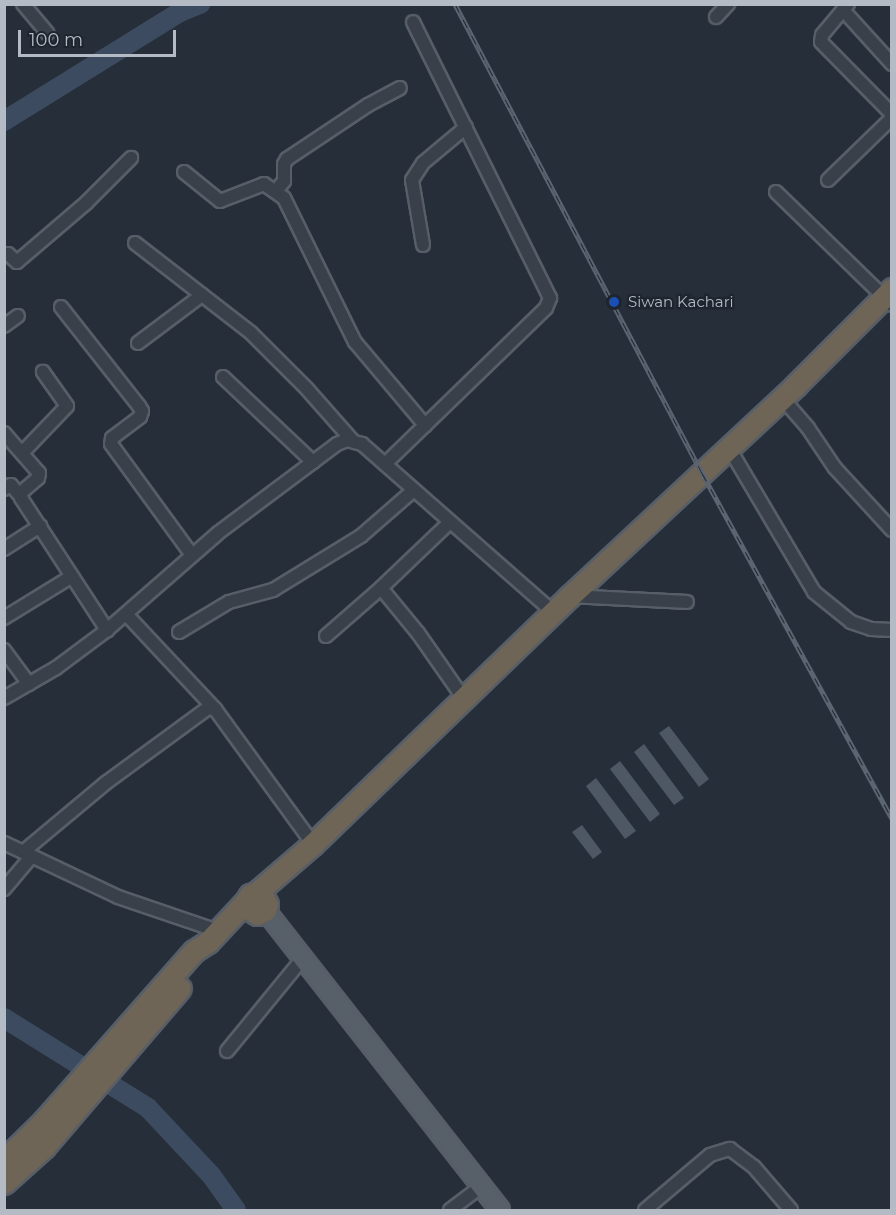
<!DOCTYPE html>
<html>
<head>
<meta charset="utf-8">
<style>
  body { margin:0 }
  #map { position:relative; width:896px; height:1215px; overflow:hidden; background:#252e39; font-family:Montserrat,sans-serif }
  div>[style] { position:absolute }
  .river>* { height:20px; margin:-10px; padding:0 10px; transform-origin:10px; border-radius:10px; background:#3d4b60 }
  .building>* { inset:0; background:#4e5864 }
  .roads { filter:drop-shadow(2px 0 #575e67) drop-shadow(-2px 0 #575e67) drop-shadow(0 2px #575e67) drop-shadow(0 -2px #575e67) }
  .street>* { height:12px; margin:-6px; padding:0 6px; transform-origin:6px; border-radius:6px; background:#394049 }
  .primary>* { height:18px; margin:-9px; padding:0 9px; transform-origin:9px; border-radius:9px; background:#575f69 }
  .highway>* { height:21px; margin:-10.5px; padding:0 10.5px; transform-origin:10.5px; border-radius:10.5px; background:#6e6556 }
  .rail>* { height:5px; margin-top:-2.5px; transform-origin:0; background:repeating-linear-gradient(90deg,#1e252e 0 9px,#5b6470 0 18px); box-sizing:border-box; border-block:2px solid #5b6470 }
  .dots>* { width:16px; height:16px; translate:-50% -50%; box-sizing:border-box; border:3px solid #1e252e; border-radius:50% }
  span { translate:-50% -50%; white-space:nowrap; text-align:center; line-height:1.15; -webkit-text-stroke:4.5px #1e252e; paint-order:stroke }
  .poi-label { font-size:15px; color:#b4bbc5 }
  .left { translate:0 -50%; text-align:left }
  .frame { position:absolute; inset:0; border:6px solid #b4bbc5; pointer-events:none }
  .scale { position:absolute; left:18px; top:30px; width:158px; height:27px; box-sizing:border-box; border:3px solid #b4bbc5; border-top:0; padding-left:8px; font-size:18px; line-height:21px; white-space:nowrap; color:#b4bbc5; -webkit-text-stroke:4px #1e252e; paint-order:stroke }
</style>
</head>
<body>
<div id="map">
  <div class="river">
    <i style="left:4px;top:121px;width:207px;rotate:-31.8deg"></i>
    <i style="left:180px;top:12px;width:22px;rotate:-22deg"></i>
    <i style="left:4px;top:1018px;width:170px;rotate:32deg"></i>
    <i style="left:148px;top:1108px;width:92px;rotate:46.8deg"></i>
    <i style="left:211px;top:1175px;width:43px;rotate:54.5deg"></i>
  </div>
  <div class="building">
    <i style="clip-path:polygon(669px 726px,709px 779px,699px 787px,659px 733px)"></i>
    <i style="clip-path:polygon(644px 744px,684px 798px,674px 805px,634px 752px)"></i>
    <i style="clip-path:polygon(620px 761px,660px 814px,650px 822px,610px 769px)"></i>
    <i style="clip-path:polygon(596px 778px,636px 831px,625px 839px,586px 786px)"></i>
    <i style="clip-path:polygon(582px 825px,602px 852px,593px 859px,572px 832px)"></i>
  </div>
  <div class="roads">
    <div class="street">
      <i style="left:23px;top:4px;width:38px;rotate:50deg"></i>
      <i style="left:848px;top:4px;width:40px;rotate:130deg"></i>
      <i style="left:822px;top:35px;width:7px;rotate:98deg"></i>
      <i style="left:821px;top:42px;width:101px;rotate:45.4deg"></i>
      <i style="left:843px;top:10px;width:73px;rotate:47.8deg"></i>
      <i style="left:716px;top:17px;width:18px;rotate:-47deg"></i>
      <i style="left:184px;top:172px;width:46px;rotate:38.9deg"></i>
      <i style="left:220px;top:201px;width:47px;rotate:-21.1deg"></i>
      <i style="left:264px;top:184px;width:24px;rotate:35deg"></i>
      <i style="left:284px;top:198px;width:161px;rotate:63.8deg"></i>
      <i style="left:355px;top:342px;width:109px;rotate:49.9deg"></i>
      <i style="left:828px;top:180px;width:89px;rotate:-44.1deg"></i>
      <i style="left:276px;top:191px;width:13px;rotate:-51deg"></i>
      <i style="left:284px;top:181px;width:17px;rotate:-90deg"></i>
      <i style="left:284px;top:164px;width:6px;rotate:-59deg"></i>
      <i style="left:287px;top:159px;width:97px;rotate:-33.7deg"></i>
      <i style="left:368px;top:105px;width:36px;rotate:-28deg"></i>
      <i style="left:776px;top:192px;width:162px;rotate:44.2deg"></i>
      <i style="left:135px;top:243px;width:147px;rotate:37.8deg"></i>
      <i style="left:251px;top:333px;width:79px;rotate:45deg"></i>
      <i style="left:307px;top:389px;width:68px;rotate:48.6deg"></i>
      <i style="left:423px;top:245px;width:66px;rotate:-99.6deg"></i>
      <i style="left:412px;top:180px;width:20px;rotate:-57deg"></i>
      <i style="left:423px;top:163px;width:56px;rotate:-39.9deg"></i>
      <i style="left:4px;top:254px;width:4px"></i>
      <i style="left:8px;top:254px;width:12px;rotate:42deg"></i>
      <i style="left:17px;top:262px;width:91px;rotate:-40.5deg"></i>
      <i style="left:86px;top:203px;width:64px;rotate:-45deg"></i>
      <i style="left:61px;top:307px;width:126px;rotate:51.8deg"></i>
      <i style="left:139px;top:406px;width:6px;rotate:59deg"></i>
      <i style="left:142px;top:411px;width:6px;rotate:108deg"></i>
      <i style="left:140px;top:417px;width:35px;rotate:143deg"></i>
      <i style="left:112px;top:438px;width:6px;rotate:99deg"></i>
      <i style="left:111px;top:444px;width:137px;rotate:53.9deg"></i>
      <i style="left:4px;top:326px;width:17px;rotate:-36deg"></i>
      <i style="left:138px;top:343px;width:80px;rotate:-36.9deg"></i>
      <i style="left:223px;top:377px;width:124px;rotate:43.4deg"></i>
      <i style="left:782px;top:398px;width:40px;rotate:49deg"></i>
      <i style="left:808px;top:428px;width:48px;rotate:56deg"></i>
      <i style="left:835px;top:468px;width:84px;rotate:47.4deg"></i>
      <i style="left:4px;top:433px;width:53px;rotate:48.8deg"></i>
      <i style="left:39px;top:473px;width:5px;rotate:101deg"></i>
      <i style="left:38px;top:478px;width:23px;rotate:139deg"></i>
      <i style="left:21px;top:493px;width:5px;rotate:90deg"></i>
      <i style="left:21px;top:498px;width:158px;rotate:56.9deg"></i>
      <i style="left:729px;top:448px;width:167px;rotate:59.4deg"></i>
      <i style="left:814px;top:592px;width:48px;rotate:39deg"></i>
      <i style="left:851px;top:622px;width:21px;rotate:19deg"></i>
      <i style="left:871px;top:629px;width:21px;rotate:3deg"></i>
      <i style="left:22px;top:453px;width:65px;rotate:-46.2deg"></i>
      <i style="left:67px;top:406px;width:42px;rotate:-125.2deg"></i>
      <i style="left:385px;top:464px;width:224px;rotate:-44.1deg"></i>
      <i style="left:546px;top:308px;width:11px;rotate:-68deg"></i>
      <i style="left:550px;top:298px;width:308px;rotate:-116.4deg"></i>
      <i style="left:4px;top:489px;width:8px;rotate:-30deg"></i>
      <i style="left:11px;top:485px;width:16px;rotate:50deg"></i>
      <i style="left:450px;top:522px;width:95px;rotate:136.3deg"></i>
      <i style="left:381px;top:588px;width:58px;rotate:50.6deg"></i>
      <i style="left:418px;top:633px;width:80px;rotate:55.1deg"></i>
      <i style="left:4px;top:549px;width:43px;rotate:-32.6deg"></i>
      <i style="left:570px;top:596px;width:117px;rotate:2.9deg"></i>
      <i style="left:126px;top:614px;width:130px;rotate:46.9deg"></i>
      <i style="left:4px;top:618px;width:79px;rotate:-31.5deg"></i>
      <i style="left:179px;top:632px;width:58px;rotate:-31deg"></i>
      <i style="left:229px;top:602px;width:46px;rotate:-15.3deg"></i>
      <i style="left:273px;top:590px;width:103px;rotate:-31.5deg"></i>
      <i style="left:361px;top:536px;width:70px;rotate:-41deg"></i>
      <i style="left:326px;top:636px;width:73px;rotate:-41.1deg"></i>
      <i style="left:4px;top:650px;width:42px;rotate:53.7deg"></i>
      <i style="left:4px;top:698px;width:60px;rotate:-30deg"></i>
      <i style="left:56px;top:668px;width:64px;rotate:-36.7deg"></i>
      <i style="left:107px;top:630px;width:147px;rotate:-41.1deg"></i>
      <i style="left:218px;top:533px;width:149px;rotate:-36.8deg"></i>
      <i style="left:337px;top:444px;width:11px;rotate:-22deg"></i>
      <i style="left:347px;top:440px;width:16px;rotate:15deg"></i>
      <i style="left:362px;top:444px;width:254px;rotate:41.3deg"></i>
      <i style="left:4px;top:843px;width:126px;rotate:25.3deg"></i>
      <i style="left:118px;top:897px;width:106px;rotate:18.8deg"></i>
      <i style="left:23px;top:852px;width:109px;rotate:-39.8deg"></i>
      <i style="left:107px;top:782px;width:125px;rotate:-36.2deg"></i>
      <i style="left:208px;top:708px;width:7px;rotate:8deg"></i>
      <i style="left:215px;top:709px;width:167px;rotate:54deg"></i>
      <i style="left:4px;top:889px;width:43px;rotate:-49.7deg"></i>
      <i style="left:227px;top:1051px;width:120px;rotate:-50.7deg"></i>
      <i style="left:450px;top:1210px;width:39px;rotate:-37deg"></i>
      <i style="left:645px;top:1210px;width:85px;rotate:-40.2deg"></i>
      <i style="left:710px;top:1155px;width:21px;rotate:-17deg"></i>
      <i style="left:730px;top:1149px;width:30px;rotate:37deg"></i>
      <i style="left:754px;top:1167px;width:57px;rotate:49.3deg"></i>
    </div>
    <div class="primary">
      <i style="left:265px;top:910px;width:381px;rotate:51.9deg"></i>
    </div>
    <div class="highway">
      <i style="left:256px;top:893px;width:6px;rotate:18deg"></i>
      <i style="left:262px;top:895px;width:10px;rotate:61deg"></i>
      <i style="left:267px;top:904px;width:6px;rotate:108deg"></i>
      <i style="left:265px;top:910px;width:9px;rotate:153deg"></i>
      <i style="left:257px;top:914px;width:12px;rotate:-149deg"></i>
      <i style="left:247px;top:908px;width:8px;rotate:-90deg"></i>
      <i style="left:247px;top:900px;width:6px;rotate:-59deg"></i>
      <i style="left:250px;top:895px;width:6px;rotate:-18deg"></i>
      <i style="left:256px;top:893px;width:75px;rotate:-40.7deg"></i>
      <i style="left:313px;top:844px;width:357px;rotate:-44deg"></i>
      <i style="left:570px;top:596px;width:309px;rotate:-43deg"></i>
      <i style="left:796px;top:385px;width:136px;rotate:-45deg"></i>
      <i style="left:4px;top:1160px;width:54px;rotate:-44.3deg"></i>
      <i style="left:43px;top:1122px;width:228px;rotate:-48.6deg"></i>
      <i style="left:194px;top:951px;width:17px;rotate:-33deg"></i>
      <i style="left:208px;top:942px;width:57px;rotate:-47.1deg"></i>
      <i style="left:4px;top:1183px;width:54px;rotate:-42deg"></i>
      <i style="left:44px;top:1147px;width:209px;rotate:-49.5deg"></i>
    </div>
  </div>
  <div class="rail">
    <i style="left:455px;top:4px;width:530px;rotate:62.23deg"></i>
    <i style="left:702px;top:473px;width:394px;rotate:61.2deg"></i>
  </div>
  <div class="dots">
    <i style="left:614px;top:302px;background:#1a4fb4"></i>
  </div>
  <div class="poi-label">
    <span class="left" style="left:628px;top:302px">Siwan Kachari</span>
  </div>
  <div class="frame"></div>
  <div class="scale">100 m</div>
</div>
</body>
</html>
